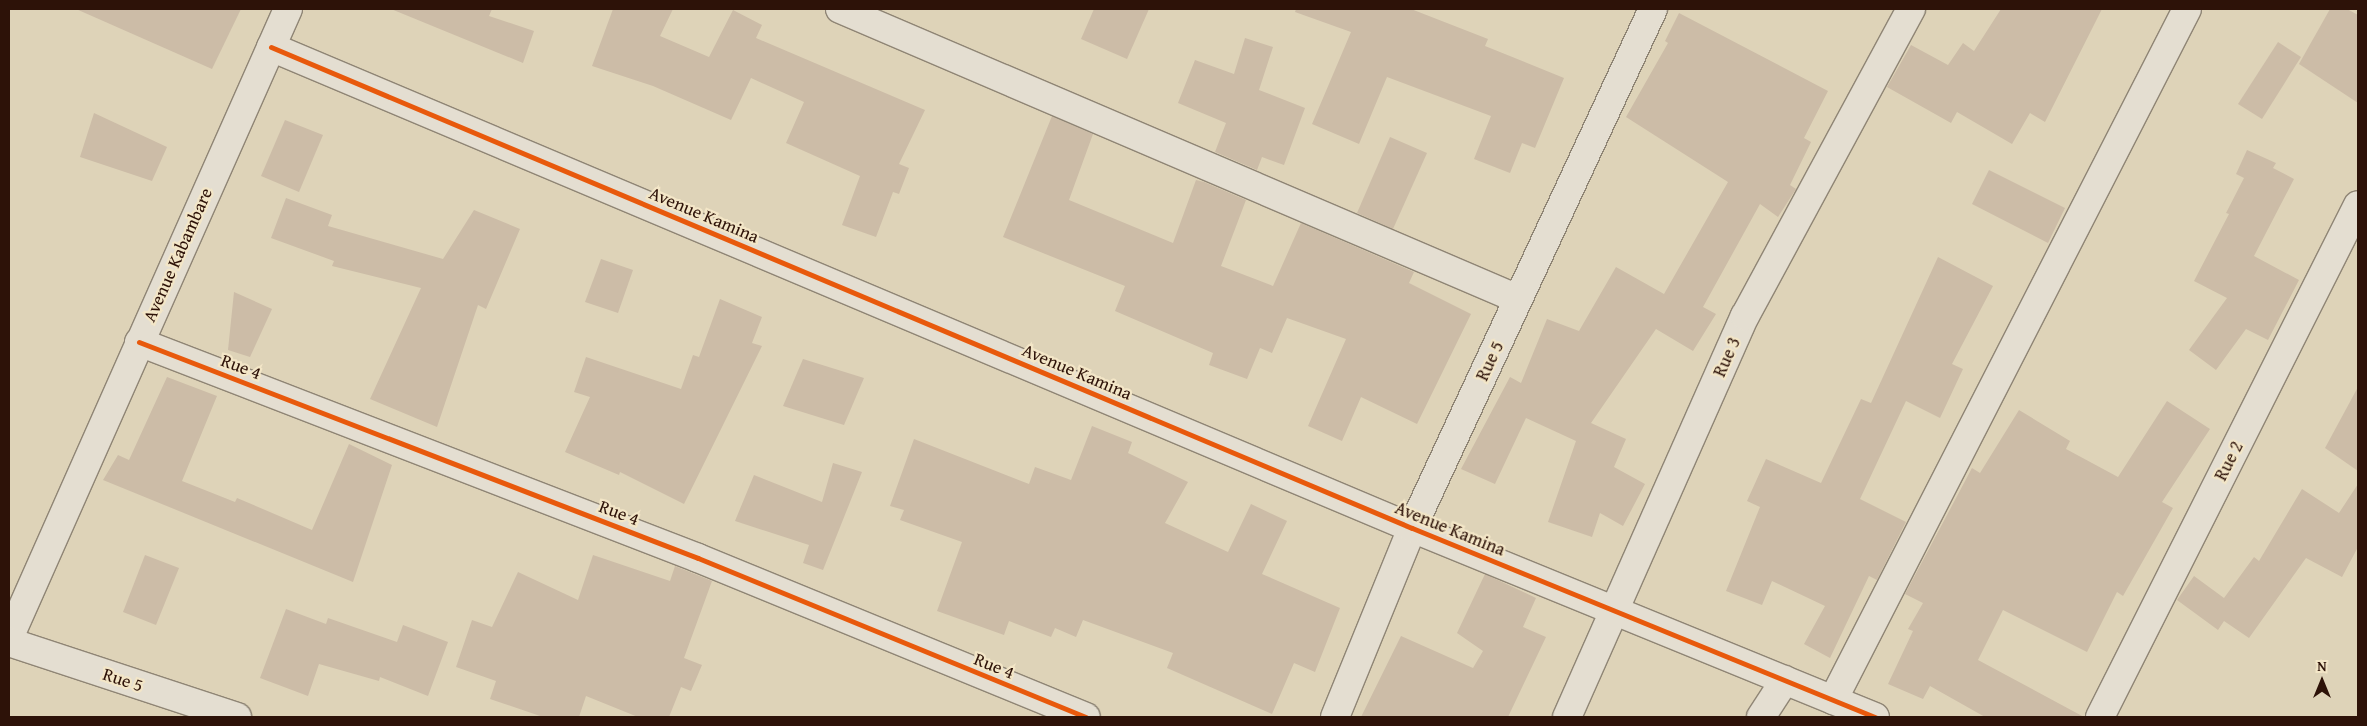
<!DOCTYPE html>
<html>
<head>
<meta charset="utf-8">
<style>
  body { margin:0 }
  #map { position:relative; width:2367px; height:726px; overflow:hidden; background:#ded3b8; font-family:"Gentium Book Plus",serif }
  div>[style] { position:absolute }
  .building>* { inset:0; background:#ccbca7 }
  .roads { filter:drop-shadow(1px 0 #8f8575) drop-shadow(-1px 0 #8f8575) drop-shadow(0 1px #8f8575) drop-shadow(0 -1px #8f8575) }
  .minor>* { height:28px; margin:-14px; padding:0 14px; transform-origin:14px; border-radius:14px; background:#e4ded1 }
  .cycleway>* { height:5px; margin:-2.5px; padding:0 2.5px; transform-origin:2.5px; border-radius:2.5px; background:#e8590c }
  span { translate:-50% -50%; white-space:nowrap; text-align:center; line-height:1.15; -webkit-text-stroke:4.5px #f3e6c7; paint-order:stroke }
  .street-label { font-size:18px; color:#2d1208 }
  .frame { position:absolute; inset:0; border:10px solid #2d1208; pointer-events:none }
  .north { position:absolute; left:2297px; top:656px; width:50px; height:50px; -webkit-text-stroke:4px #f3e6c7; paint-order:stroke; rotate:0deg; font-size:14px; font-weight:700; line-height:20px; text-align:center; color:#2d1208 }
  .north::after { content:''; display:block; margin:auto; width:18px; height:22px; background:#2d1208; clip-path:polygon(50% 0,100% 100%,50% 72%,0 100%) }
</style>
</head>
<body>
<div id="map">
  <div class="building">
    <i style="clip-path:polygon(76px 9px,241px 9px,212px 69px)"></i>
    <i style="clip-path:polygon(391px 9px,492px 9px,489px 16px,534px 31px,523px 63px)"></i>
    <i style="clip-path:polygon(613px 9px,673px 9px,660px 36px,709px 57px,733px 10px,762px 25px,756px 38px,925px 110px,899px 164px,909px 168px,899px 194px,893px 192px,876px 237px,842px 225px,860px 176px,786px 143px,804px 102px,751px 78px,731px 120px,653px 86px,592px 66px)"></i>
    <i style="clip-path:polygon(1094px 9px,1149px 9px,1127px 59px,1081px 39px)"></i>
    <i style="clip-path:polygon(1296px 9px,1411px 9px,1488px 39px,1485px 46px,1564px 78px,1535px 148px,1522px 143px,1510px 173px,1474px 159px,1491px 116px,1387px 77px,1359px 144px,1312px 124px,1351px 32px,1295px 12px)"></i>
    <i style="clip-path:polygon(2001px 9px,2102px 9px,2045px 122px,2030px 113px,2012px 144px,1957px 112px,1951px 123px,1887px 87px,1911px 45px,1948px 65px,1963px 43px,1974px 51px)"></i>
    <i style="clip-path:polygon(2330px 9px,2347px 9px,2358px 15px,2358px 103px,2299px 64px)"></i>
    <i style="clip-path:polygon(1679px 13px,1828px 91px,1804px 138px,1811px 142px,1790px 185px,1796px 189px,1778px 217px,1760px 204px,1703px 307px,1716px 314px,1693px 351px,1656px 329px,1591px 423px,1626px 439px,1614px 467px,1645px 484px,1623px 526px,1600px 513px,1592px 537px,1548px 522px,1576px 441px,1526px 418px,1495px 484px,1461px 469px,1510px 377px,1521px 383px,1547px 319px,1579px 331px,1616px 267px,1664px 294px,1728px 182px,1626px 117px,1668px 43px,1665px 41px)"></i>
    <i style="clip-path:polygon(1245px 38px,1273px 47px,1259px 90px,1305px 108px,1284px 165px,1262px 157px,1257px 170px,1215px 152px,1226px 123px,1178px 103px,1195px 60px,1234px 74px)"></i>
    <i style="clip-path:polygon(2278px 42px,2301px 57px,2262px 119px,2238px 104px)"></i>
    <i style="clip-path:polygon(94px 113px,167px 147px,152px 181px,80px 157px)"></i>
    <i style="clip-path:polygon(1052px 116px,1093px 134px,1069px 200px,1173px 243px,1196px 180px,1204px 182px,1246px 200px,1221px 266px,1273px 286px,1301px 223px,1414px 272px,1409px 283px,1471px 314px,1417px 424px,1361px 397px,1342px 441px,1308px 426px,1346px 339px,1287px 318px,1272px 353px,1260px 348px,1247px 379px,1209px 365px,1213px 353px,1115px 311px,1125px 286px,1003px 237px)"></i>
    <i style="clip-path:polygon(285px 120px,323px 135px,299px 192px,261px 176px)"></i>
    <i style="clip-path:polygon(1390px 137px,1427px 153px,1393px 229px,1357px 213px)"></i>
    <i style="clip-path:polygon(2247px 150px,2276px 163px,2273px 168px,2294px 179px,2254px 256px,2299px 280px,2268px 340px,2246px 329px,2216px 370px,2189px 350px,2227px 298px,2194px 281px,2229px 214px,2226px 213px,2244px 178px,2236px 174px)"></i>
    <i style="clip-path:polygon(1989px 170px,2065px 208px,2048px 243px,1972px 204px)"></i>
    <i style="clip-path:polygon(286px 198px,332px 215px,328px 226px,443px 259px,474px 210px,520px 229px,486px 309px,478px 305px,437px 427px,370px 399px,421px 288px,332px 266px,334px 261px,271px 238px)"></i>
    <i style="clip-path:polygon(1938px 257px,1993px 286px,1952px 364px,1963px 369px,1940px 418px,1906px 401px,1860px 499px,1906px 522px,1877px 580px,1869px 576px,1830px 658px,1804px 644px,1825px 606px,1772px 581px,1762px 605px,1726px 591px,1760px 507px,1747px 501px,1766px 459px,1821px 483px,1861px 399px,1871px 403px)"></i>
    <i style="clip-path:polygon(601px 259px,633px 270px,618px 313px,585px 302px)"></i>
    <i style="clip-path:polygon(234px 292px,272px 309px,250px 357px,228px 350px)"></i>
    <i style="clip-path:polygon(720px 299px,762px 317px,752px 343px,762px 346px,684px 504px,620px 472px,619px 475px,565px 452px,590px 397px,574px 392px,586px 357px,681px 389px,693px 355px,699px 357px)"></i>
    <i style="clip-path:polygon(803px 359px,864px 378px,844px 425px,783px 406px)"></i>
    <i style="clip-path:polygon(167px 377px,217px 396px,182px 481px,235px 502px,237px 498px,312px 530px,349px 444px,392px 465px,353px 582px,103px 480px,118px 455px,129px 460px)"></i>
    <i style="clip-path:polygon(2358px 387px,2358px 471px,2325px 448px)"></i>
    <i style="clip-path:polygon(2167px 401px,2210px 429px,2162px 502px,2173px 508px,2123px 596px,2117px 592px,2087px 652px,2003px 610px,1978px 660px,2084px 717px,1985px 717px,1930px 686px,1923px 699px,1888px 684px,1913px 631px,1908px 629px,1923px 603px,1905px 594px,1972px 468px,1980px 473px,2019px 410px,2070px 441px,2066px 449px,2118px 477px)"></i>
    <i style="clip-path:polygon(1092px 426px,1132px 442px,1128px 453px,1188px 482px,1165px 523px,1228px 552px,1251px 504px,1287px 521px,1262px 574px,1340px 608px,1315px 672px,1294px 663px,1272px 714px,1167px 668px,1173px 653px,1083px 620px,1076px 637px,1055px 628px,1051px 637px,1009px 621px,1004px 635px,937px 611px,962px 542px,900px 520px,904px 510px,890px 506px,914px 439px,1029px 484px,1035px 467px,1071px 480px)"></i>
    <i style="clip-path:polygon(833px 463px,862px 472px,823px 570px,803px 563px,809px 545px,735px 521px,754px 475px,822px 502px)"></i>
    <i style="clip-path:polygon(2358px 484px,2358px 547px,2342px 577px,2306px 558px,2249px 638px,2224px 621px,2218px 630px,2177px 600px,2194px 576px,2224px 598px,2254px 557px,2259px 561px,2302px 489px,2339px 513px)"></i>
    <i style="clip-path:polygon(145px 555px,179px 568px,156px 625px,123px 612px)"></i>
    <i style="clip-path:polygon(593px 555px,670px 581px,675px 566px,712px 581px,684px 658px,702px 665px,691px 691px,681px 687px,669px 717px,638px 717px,586px 696px,579px 717px,543px 717px,490px 699px,496px 681px,456px 667px,472px 620px,492px 627px,518px 572px,578px 600px)"></i>
    <i style="clip-path:polygon(1485px 574px,1536px 598px,1523px 627px,1546px 637px,1508px 717px,1361px 717px,1401px 636px,1473px 668px,1483px 651px,1457px 633px)"></i>
    <i style="clip-path:polygon(286px 609px,326px 624px,328px 618px,397px 642px,403px 625px,448px 642px,428px 696px,380px 677px,379px 681px,319px 664px,308px 696px,260px 678px)"></i>
  </div>
  <div class="roads">
    <div class="minor">
      <i style="left:840px;top:9px;width:737px;rotate:23.16deg"></i>
      <i style="left:271px;top:47px;width:1238px;rotate:22.86deg"></i>
      <i style="left:1412px;top:528px;width:500px;rotate:22.21deg"></i>
      <i style="left:139px;top:342px;width:599px;rotate:21.13deg"></i>
      <i style="left:698px;top:558px;width:419px;rotate:22.3deg"></i>
      <i style="left:9px;top:638px;width:688px;rotate:-66.08deg"></i>
      <i style="left:9px;top:642px;width:240px;rotate:18.2deg"></i>
      <i style="left:1833px;top:700px;width:776px;rotate:-62.87deg"></i>
      <i style="left:1335px;top:717px;width:204px;rotate:-67.8deg"></i>
      <i style="left:1412px;top:528px;width:572px;rotate:-65.09deg"></i>
      <i style="left:1567px;top:717px;width:439px;rotate:-66.1deg"></i>
      <i style="left:1745px;top:316px;width:349px;rotate:-61.6deg"></i>
      <i style="left:1761px;top:717px;width:44px;rotate:-57deg"></i>
      <i style="left:2100px;top:717px;width:573px;rotate:-63.26deg"></i>
    </div>
  </div>
  <div class="cycleway">
    <i style="left:271px;top:47px;width:1238px;rotate:22.86deg"></i>
    <i style="left:1412px;top:528px;width:500px;rotate:22.21deg"></i>
    <i style="left:139px;top:342px;width:599px;rotate:21.13deg"></i>
    <i style="left:698px;top:558px;width:419px;rotate:22.3deg"></i>
  </div>
  <div class="street-label">
    <span style="left:704px;top:215px;rotate:23deg">Avenue Kamina</span>
    <span style="left:178px;top:255px;rotate:-66deg">Avenue Kabambare</span>
    <span style="left:1727px;top:357px;rotate:-66deg">Rue 3</span>
    <span style="left:1490px;top:361px;rotate:-65deg">Rue 5</span>
    <span style="left:241px;top:367px;rotate:21deg">Rue 4</span>
    <span style="left:1077px;top:372px;rotate:23deg">Avenue Kamina</span>
    <span style="left:2229px;top:461px;rotate:-63deg">Rue 2</span>
    <span style="left:619px;top:513px;rotate:21deg">Rue 4</span>
    <span style="left:1450px;top:529px;rotate:22deg">Avenue Kamina</span>
    <span style="left:994px;top:666px;rotate:22deg">Rue 4</span>
    <span style="left:123px;top:680px;rotate:18deg">Rue 5</span>
  </div>
  <div class="frame"></div>
  <div class="north">N</div>
</div>
</body>
</html>
